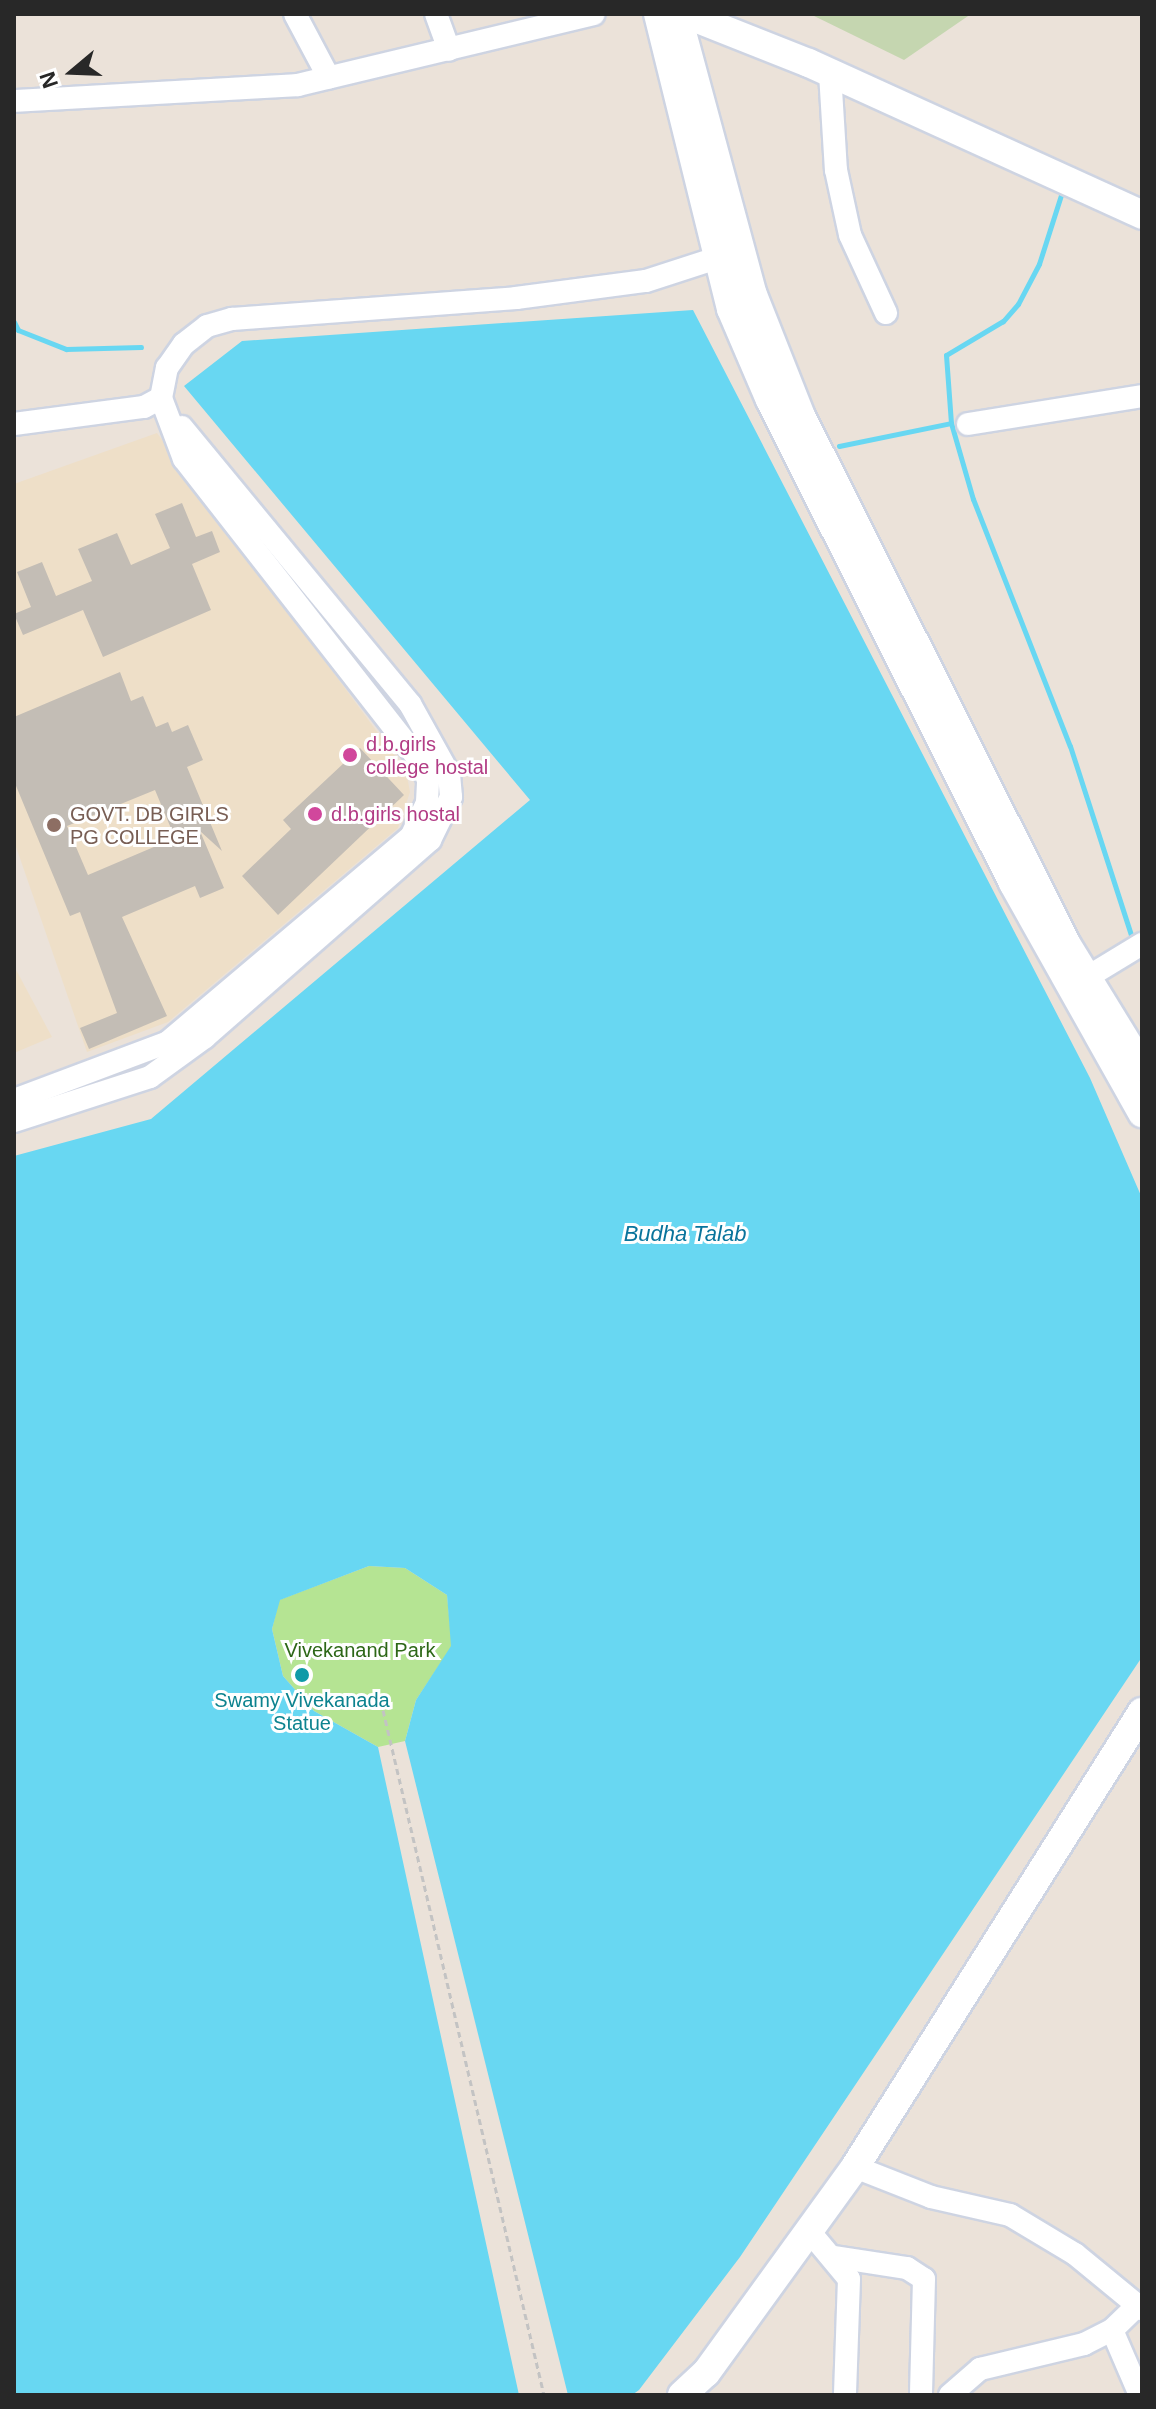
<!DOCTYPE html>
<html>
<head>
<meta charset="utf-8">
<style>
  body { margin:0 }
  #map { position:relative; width:1156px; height:2409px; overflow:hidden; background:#ebe2d9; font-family:Helvetica,sans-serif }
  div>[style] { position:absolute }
  .education>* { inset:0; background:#eedfc8 }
  .green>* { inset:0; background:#b5e493 }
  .cemetery>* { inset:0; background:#c5d6b0 }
  .water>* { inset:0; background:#68d7f2 }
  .stream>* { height:5px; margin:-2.5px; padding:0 2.5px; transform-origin:2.5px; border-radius:2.5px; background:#68d7f2 }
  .building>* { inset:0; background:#c3bdb5 }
  .path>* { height:3px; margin-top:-1.5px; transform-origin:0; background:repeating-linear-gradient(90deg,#c3c3c3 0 6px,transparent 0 10px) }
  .roads { filter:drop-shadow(2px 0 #ced4e2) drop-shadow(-2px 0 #ced4e2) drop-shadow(0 2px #ced4e2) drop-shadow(0 -2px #ced4e2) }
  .minor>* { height:22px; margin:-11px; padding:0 11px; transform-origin:11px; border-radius:11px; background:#fff }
  .tertiary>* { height:28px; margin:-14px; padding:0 14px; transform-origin:14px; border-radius:14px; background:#fff }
  .dots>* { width:22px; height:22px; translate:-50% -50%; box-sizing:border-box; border:4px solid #fff; border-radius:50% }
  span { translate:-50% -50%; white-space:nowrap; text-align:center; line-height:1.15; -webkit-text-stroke:6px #fff; paint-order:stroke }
  .hotel-label { font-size:20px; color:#b23c85 }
  .left { translate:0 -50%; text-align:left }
  .education-label { font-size:20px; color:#785e54 }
  .park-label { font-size:20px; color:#2d6717 }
  .culture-label { font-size:20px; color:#0d838f }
  .water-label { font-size:22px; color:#09749c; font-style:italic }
  .frame { position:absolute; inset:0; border:16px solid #282828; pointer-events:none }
  .north { position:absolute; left:32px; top:32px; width:80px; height:80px; -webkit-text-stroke:6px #fff; paint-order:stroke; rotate:251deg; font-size:22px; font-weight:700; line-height:32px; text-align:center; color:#282828 }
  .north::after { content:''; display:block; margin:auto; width:28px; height:36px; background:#282828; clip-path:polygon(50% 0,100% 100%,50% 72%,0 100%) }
</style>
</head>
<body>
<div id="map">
  <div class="education">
    <i style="clip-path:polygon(157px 433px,406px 771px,410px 792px,398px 828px,168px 1022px,87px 1052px,14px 841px,14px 484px)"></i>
    <i style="clip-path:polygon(14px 966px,52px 1037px,14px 1053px)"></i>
  </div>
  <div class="green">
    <i style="clip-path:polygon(369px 1566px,405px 1568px,447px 1595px,452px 1646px,416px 1700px,405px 1741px,378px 1747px,314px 1711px,283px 1676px,272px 1629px,279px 1600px)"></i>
  </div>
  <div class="cemetery">
    <i style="clip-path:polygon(810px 14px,971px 14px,904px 60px)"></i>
  </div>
  <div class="water">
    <i style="clip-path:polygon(693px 310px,1090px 1078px,1142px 1198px,1142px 1657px,740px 2257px,639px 2390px,632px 2395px,568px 2395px,405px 1741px,416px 1700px,451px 1646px,447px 1595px,405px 1568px,369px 1566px,280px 1600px,272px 1629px,283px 1676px,314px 1711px,378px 1747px,519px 2395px,14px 2395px,14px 1156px,151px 1119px,530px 800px,184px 386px,242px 341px)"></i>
  </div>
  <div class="stream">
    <i style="left:1061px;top:195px;width:72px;rotate:107.7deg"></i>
    <i style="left:1039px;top:264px;width:45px;rotate:117.7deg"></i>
    <i style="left:1018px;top:304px;width:23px;rotate:131deg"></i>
    <i style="left:1003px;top:321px;width:66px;rotate:149.2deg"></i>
    <i style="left:946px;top:355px;width:68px;rotate:85.8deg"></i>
    <i style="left:951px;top:423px;width:79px;rotate:73.9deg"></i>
    <i style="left:973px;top:499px;width:265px;rotate:68.6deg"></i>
    <i style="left:1070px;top:746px;width:199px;rotate:72.1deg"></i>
    <i style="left:14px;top:322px;width:9px;rotate:63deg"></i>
    <i style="left:18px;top:330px;width:52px;rotate:21.6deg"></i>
    <i style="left:66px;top:349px;width:75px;rotate:-1.5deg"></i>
    <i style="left:839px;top:446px;width:114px;rotate:-11.6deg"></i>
  </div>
  <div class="building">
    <i style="clip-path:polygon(182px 503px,196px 537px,212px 531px,220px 552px,192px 564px,211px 610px,103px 657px,83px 610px,23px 635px,14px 614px,31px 607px,17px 572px,42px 562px,56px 596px,92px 581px,78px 549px,117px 533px,131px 565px,170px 548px,155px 514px)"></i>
    <i style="clip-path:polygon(evenodd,120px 672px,131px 701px,143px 696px,156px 727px,168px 722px,172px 732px,188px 725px,203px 760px,187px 767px,222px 851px,200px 831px,224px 888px,200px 898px,195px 886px,122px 917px,167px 1016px,89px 1049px,80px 1028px,117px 1013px,80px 912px,70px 916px,14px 781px,14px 717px,120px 672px,155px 790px,175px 838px,88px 875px,67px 826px,155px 790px)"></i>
    <i style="clip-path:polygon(360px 748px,404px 795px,278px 915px,242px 876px,291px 829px,283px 820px)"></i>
  </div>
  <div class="path">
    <i style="left:383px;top:1710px;width:704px;rotate:76.77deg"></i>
  </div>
  <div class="roads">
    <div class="minor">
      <i style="left:295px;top:14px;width:72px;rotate:62deg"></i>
      <i style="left:436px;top:14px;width:38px;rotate:70deg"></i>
      <i style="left:830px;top:73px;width:97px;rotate:86.5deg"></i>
      <i style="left:836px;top:170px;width:66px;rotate:77.8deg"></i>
      <i style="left:850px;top:235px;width:86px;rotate:65.2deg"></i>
      <i style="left:14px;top:101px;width:284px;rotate:-3.2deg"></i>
      <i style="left:298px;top:85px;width:304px;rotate:-13.5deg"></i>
      <i style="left:14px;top:424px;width:131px;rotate:-7.5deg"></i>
      <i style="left:144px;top:407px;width:19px;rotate:-28deg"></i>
      <i style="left:968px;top:424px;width:176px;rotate:-9.1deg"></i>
      <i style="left:1073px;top:986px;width:81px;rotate:-31.3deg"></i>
      <i style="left:14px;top:1100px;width:165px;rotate:-20.6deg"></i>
      <i style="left:168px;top:1042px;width:318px;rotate:-40.2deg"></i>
      <i style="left:411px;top:837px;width:38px;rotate:-65deg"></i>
      <i style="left:427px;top:802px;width:22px;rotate:-87deg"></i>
      <i style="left:428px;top:780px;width:21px;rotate:-113deg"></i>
      <i style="left:420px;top:761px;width:383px;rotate:-128deg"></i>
      <i style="left:184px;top:459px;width:65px;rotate:-110.7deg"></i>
      <i style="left:161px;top:398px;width:31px;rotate:-79deg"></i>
      <i style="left:167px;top:368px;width:29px;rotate:-55deg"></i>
      <i style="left:184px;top:344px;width:29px;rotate:-38deg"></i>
      <i style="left:207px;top:326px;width:26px;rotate:-16deg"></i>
      <i style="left:232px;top:319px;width:285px;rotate:-4.2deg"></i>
      <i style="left:516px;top:298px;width:131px;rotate:-7.5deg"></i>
      <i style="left:646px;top:281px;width:90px;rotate:-18deg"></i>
      <i style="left:14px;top:1121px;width:143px;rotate:-17.9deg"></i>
      <i style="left:150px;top:1077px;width:68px;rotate:-36deg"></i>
      <i style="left:205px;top:1037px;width:299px;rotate:-41.2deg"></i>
      <i style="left:430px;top:840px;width:48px;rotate:-64deg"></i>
      <i style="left:451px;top:797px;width:23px;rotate:-95deg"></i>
      <i style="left:449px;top:774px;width:80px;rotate:-119.1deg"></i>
      <i style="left:410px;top:704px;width:359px;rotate:-129.5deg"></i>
      <i style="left:855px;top:2167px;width:82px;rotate:21.5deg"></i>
      <i style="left:931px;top:2197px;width:81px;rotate:12.8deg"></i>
      <i style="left:1010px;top:2215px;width:76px;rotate:31deg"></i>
      <i style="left:1075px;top:2254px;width:87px;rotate:39.4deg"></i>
      <i style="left:809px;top:2231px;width:62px;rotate:50.2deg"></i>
      <i style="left:849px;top:2279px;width:116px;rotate:92deg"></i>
      <i style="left:835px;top:2257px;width:73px;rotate:8.7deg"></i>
      <i style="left:907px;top:2268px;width:20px;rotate:33deg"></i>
      <i style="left:924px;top:2279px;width:116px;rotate:91.5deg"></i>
      <i style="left:1112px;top:2330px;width:71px;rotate:66.7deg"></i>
      <i style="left:950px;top:2395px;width:40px;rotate:-41deg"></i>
      <i style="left:980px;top:2369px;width:107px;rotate:-13.5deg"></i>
      <i style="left:1084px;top:2344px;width:31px;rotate:-27deg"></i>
      <i style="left:1112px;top:2330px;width:35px;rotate:-44deg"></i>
    </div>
    <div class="tertiary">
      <i style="left:658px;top:14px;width:304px;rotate:76.1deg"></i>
      <i style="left:731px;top:309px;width:99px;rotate:66.8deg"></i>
      <i style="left:770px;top:400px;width:541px;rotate:63.29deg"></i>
      <i style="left:1013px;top:883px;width:264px;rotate:60.7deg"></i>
      <i style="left:677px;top:14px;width:291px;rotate:74.9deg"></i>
      <i style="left:753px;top:295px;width:130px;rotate:68.4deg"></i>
      <i style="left:801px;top:416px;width:592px;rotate:63.31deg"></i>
      <i style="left:1067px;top:945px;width:143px;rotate:58.4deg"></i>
      <i style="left:685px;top:14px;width:133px;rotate:21.6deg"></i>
      <i style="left:809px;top:63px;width:366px;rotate:24.5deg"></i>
      <i style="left:682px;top:2395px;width:33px;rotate:-43deg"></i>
      <i style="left:706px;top:2373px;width:254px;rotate:-54.1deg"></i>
      <i style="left:855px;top:2167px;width:538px;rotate:-57.76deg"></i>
    </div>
  </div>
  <div class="dots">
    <i style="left:350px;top:755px;background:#d1479c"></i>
    <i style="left:315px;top:814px;background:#d1479c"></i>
    <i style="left:54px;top:825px;background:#8d6e63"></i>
    <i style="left:302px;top:1675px;background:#0f9aa8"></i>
  </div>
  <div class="hotel-label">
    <span class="left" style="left:366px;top:756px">d.b.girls<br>college hostal</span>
    <span class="left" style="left:331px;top:814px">d.b.girls hostal</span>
  </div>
  <div class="education-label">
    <span class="left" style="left:70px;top:826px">GOVT. DB GIRLS<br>PG COLLEGE</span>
  </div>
  <div class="park-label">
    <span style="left:360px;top:1650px">Vivekanand Park</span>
  </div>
  <div class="culture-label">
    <span style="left:302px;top:1712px">Swamy Vivekanada<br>Statue</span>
  </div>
  <div class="water-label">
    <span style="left:685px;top:1234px">Budha Talab</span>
  </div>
  <div class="frame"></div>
  <div class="north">N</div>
</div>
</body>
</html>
